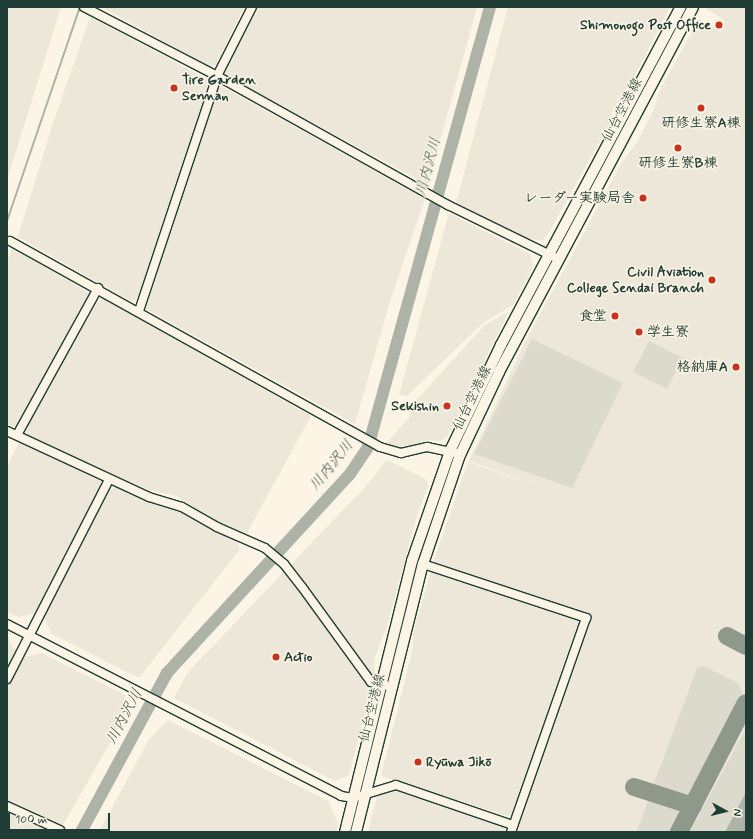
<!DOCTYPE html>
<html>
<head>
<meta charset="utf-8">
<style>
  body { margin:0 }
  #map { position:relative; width:753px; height:839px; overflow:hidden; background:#fcf5e5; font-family:Mynerve,"Klee One",sans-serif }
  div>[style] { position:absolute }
  .built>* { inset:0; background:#ece7d8 }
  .green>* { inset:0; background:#dcdacc }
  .water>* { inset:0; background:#aeb3a7 }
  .stream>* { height:2px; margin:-1px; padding:0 1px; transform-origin:1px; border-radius:1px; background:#aeb3a7 }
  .river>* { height:12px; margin:-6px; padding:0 6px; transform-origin:6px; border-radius:6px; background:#aeb3a7 }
  .taxiway>* { height:18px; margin:-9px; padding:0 9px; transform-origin:9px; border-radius:9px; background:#8e998c }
  .roads { filter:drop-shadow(1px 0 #1f3d34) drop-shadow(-1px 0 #1f3d34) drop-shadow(0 1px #1f3d34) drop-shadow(0 -1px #1f3d34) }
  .minor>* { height:8px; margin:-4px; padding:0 4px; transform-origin:4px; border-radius:4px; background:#fcf5e5 }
  .major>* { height:10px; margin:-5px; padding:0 5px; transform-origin:5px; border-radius:5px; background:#fcf5e5 }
  .dots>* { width:11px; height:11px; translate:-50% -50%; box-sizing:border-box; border:2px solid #fcf5e5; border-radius:50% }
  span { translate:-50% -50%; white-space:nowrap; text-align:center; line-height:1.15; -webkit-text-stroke:3px #fcf5e5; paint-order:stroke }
  .poi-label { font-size:14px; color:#1f3d34; font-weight:700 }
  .right { translate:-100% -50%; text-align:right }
  .left { translate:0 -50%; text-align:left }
  .street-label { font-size:14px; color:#1f3d34 }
  .water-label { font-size:15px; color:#435a51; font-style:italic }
  .frame { position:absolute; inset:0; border:8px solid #1f3d34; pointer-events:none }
  .north { position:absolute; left:705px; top:791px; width:40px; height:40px; -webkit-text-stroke:3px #fcf5e5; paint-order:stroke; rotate:97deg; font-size:11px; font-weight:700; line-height:16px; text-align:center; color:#1f3d34 }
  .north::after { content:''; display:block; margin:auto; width:14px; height:18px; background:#1f3d34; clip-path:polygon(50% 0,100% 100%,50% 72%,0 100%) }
  .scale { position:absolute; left:8px; top:813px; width:102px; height:18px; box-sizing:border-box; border:2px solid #1f3d34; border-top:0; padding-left:5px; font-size:12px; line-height:14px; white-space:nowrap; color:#1f3d34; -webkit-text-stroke:3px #fcf5e5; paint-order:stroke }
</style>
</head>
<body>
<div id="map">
  <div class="built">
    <i style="clip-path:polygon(7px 7px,61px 7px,7px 180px)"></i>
    <i style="clip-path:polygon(102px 7px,244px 7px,216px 65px,210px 67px)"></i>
    <i style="clip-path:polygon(256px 7px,477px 7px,428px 185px,228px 77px,225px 72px)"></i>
    <i style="clip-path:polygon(508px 7px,670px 7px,634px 77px,613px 109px,609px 125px,548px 234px,541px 241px,527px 238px,456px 203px)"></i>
    <i style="clip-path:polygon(704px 7px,746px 7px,746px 832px,516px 832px,590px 616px,433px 563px,468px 462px,558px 492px,469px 461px,523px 346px,621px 164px,637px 142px,654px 109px,658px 94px,699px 19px,720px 30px,725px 21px)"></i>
    <i style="clip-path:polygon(90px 17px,207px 79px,208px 87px,141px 294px,133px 302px,18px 237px,52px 126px)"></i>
    <i style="clip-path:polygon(221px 86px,425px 199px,391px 298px,355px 424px,146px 309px,216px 89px)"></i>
    <i style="clip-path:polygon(449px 213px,530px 254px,533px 268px,513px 305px,483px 323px,407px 396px,399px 395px)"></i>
    <i style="clip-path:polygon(12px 248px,89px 293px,23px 417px,14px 427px,7px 424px,7px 263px)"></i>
    <i style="clip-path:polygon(102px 298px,311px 416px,247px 533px,219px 522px,176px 496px,150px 490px,112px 474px,26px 434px,27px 427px,70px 349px,97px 302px)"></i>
    <i style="clip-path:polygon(509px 311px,448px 436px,440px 441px,428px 440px,406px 447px,399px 448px,386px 443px,409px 418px,413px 404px,460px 352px,485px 325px)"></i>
    <i style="clip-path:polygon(19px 442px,99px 480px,101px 484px,34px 614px,18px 617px,7px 612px,7px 467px)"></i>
    <i style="clip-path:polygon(387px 460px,426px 479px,428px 486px,417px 516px,388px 623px,374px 660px,375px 676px,349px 775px,335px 781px,174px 698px,188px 672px,366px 486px)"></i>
    <i style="clip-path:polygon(116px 487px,147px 501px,179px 510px,235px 539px,240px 549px,139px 678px,52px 634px,44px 618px,109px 490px)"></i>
    <i style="clip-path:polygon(431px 571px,581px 620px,514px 814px,508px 816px,381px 776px,413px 648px,413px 634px)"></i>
    <i style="clip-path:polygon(7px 635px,15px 651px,7px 667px)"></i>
    <i style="clip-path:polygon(41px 653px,125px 695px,119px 727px,63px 825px,7px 801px,7px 689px,24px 657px)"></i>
    <i style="clip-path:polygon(168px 720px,328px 801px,338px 823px,336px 832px,99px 832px,148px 741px)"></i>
    <i style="clip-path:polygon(395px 789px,505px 827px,506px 832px,368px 832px,377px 795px)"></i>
    <i style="clip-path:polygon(7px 812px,54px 832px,7px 832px)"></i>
  </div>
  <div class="green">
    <i style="clip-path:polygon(532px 339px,623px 383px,572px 488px,474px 454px)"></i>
    <i style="clip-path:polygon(649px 341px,683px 358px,667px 389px,633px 372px)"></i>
    <i style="clip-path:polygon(703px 666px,738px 683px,743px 694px,690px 796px,681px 799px,652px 789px,697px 668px)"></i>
    <i style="clip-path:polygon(746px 728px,746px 792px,725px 832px,690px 832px)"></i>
    <i style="clip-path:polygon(648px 800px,653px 800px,678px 810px,679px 814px,670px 832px,637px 832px)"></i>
  </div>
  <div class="water">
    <i style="clip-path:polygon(746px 792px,746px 832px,725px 832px)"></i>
  </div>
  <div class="stream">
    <i style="left:7px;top:221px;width:226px;rotate:-71.2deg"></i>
  </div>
  <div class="river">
    <i style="left:81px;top:832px;width:181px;rotate:-61.6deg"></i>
    <i style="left:167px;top:673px;width:270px;rotate:-47.4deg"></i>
    <i style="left:350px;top:474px;width:32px;rotate:-56deg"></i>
    <i style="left:368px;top:447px;width:457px;rotate:-74.5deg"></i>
  </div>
  <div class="taxiway">
    <i style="left:727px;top:636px;width:21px;rotate:28deg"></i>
    <i style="left:634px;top:787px;width:62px;rotate:17.9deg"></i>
    <i style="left:679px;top:832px;width:145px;rotate:-62.6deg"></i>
  </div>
  <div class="roads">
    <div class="minor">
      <i style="left:84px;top:7px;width:150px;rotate:27.4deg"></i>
      <i style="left:217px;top:76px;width:265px;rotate:29.2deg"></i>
      <i style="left:448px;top:205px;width:118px;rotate:26.1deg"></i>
      <i style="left:10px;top:241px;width:423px;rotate:29.1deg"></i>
      <i style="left:380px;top:447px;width:22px;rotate:16deg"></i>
      <i style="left:401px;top:453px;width:27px;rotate:-13deg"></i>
      <i style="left:427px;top:447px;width:29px;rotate:12deg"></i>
      <i style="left:139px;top:311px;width:248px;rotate:-71.6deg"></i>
      <i style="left:217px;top:76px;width:77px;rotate:-63.1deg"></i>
      <i style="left:7px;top:431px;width:157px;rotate:24.9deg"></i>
      <i style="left:149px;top:497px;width:34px;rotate:17deg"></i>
      <i style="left:182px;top:507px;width:40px;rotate:29.7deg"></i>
      <i style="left:217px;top:527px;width:52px;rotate:23.6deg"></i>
      <i style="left:265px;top:548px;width:25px;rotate:40deg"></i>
      <i style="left:284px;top:564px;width:29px;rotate:52deg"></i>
      <i style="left:302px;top:587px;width:117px;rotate:54deg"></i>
      <i style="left:371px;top:682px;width:22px;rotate:13deg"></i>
      <i style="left:17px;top:435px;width:168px;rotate:-61.1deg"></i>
      <i style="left:423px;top:564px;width:172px;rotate:18.3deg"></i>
      <i style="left:586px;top:618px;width:227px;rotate:109.3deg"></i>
      <i style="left:7px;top:624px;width:376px;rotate:27.2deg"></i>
      <i style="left:341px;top:796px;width:12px;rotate:9deg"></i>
      <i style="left:353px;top:798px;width:45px;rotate:-16.8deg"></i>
      <i style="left:396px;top:785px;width:124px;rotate:18.9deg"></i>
      <i style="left:7px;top:679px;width:224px;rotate:-62.9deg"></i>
      <i style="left:7px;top:806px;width:58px;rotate:24.4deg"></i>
    </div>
    <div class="major">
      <i style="left:345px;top:832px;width:279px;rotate:-76.1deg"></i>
      <i style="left:412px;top:561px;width:116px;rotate:-70.9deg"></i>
      <i style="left:450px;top:451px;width:118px;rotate:-64.3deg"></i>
      <i style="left:501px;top:345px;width:383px;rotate:-62deg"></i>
      <i style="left:356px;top:832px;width:276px;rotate:-76deg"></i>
      <i style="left:423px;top:564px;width:115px;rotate:-71.3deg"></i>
      <i style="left:460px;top:455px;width:92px;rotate:-64.8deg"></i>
      <i style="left:499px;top:372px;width:413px;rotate:-62deg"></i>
    </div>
  </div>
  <div class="dots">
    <i style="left:719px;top:25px;background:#c8321e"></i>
    <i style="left:174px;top:88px;background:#c8321e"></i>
    <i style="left:701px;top:108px;background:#c8321e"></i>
    <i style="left:678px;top:148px;background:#c8321e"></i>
    <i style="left:643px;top:198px;background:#c8321e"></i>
    <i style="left:712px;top:280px;background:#c8321e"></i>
    <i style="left:615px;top:316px;background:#c8321e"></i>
    <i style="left:639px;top:332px;background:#c8321e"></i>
    <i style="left:736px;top:367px;background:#c8321e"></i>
    <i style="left:447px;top:406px;background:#c8321e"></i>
    <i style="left:276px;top:657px;background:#c8321e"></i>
    <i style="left:418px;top:762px;background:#c8321e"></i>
  </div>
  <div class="poi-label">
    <span class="right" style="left:711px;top:25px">Shimonogo Post Office</span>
    <span class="left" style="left:182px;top:88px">Tire Garden<br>Sennan</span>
    <span style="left:701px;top:123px">研修生寮A棟</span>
    <span style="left:678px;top:163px">研修生寮B棟</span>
    <span class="right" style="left:635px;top:198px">レーダー実験局舎</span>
    <span class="right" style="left:704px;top:280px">Civil Aviation<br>College Sendai Branch</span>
    <span class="right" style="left:607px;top:316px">食堂</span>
    <span class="left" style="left:647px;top:332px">学生寮</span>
    <span class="right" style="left:728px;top:367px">格納庫A</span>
    <span class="right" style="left:439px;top:406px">Sekishin</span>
    <span class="left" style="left:284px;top:657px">Actio</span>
    <span class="left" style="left:426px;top:762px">Ryūwa Jikō</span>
  </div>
  <div class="street-label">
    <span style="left:622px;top:110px;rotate:-62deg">仙台空港線</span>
    <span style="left:472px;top:398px;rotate:-64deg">仙台空港線</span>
    <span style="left:372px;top:708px;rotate:-76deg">仙台空港線</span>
  </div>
  <div class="water-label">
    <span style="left:429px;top:167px;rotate:-75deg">川内沢川</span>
    <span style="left:332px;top:466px;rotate:-51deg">川内沢川</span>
    <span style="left:125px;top:717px;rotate:-62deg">川内沢川</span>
  </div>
  <div class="frame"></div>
  <div class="north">N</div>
  <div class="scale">100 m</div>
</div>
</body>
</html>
